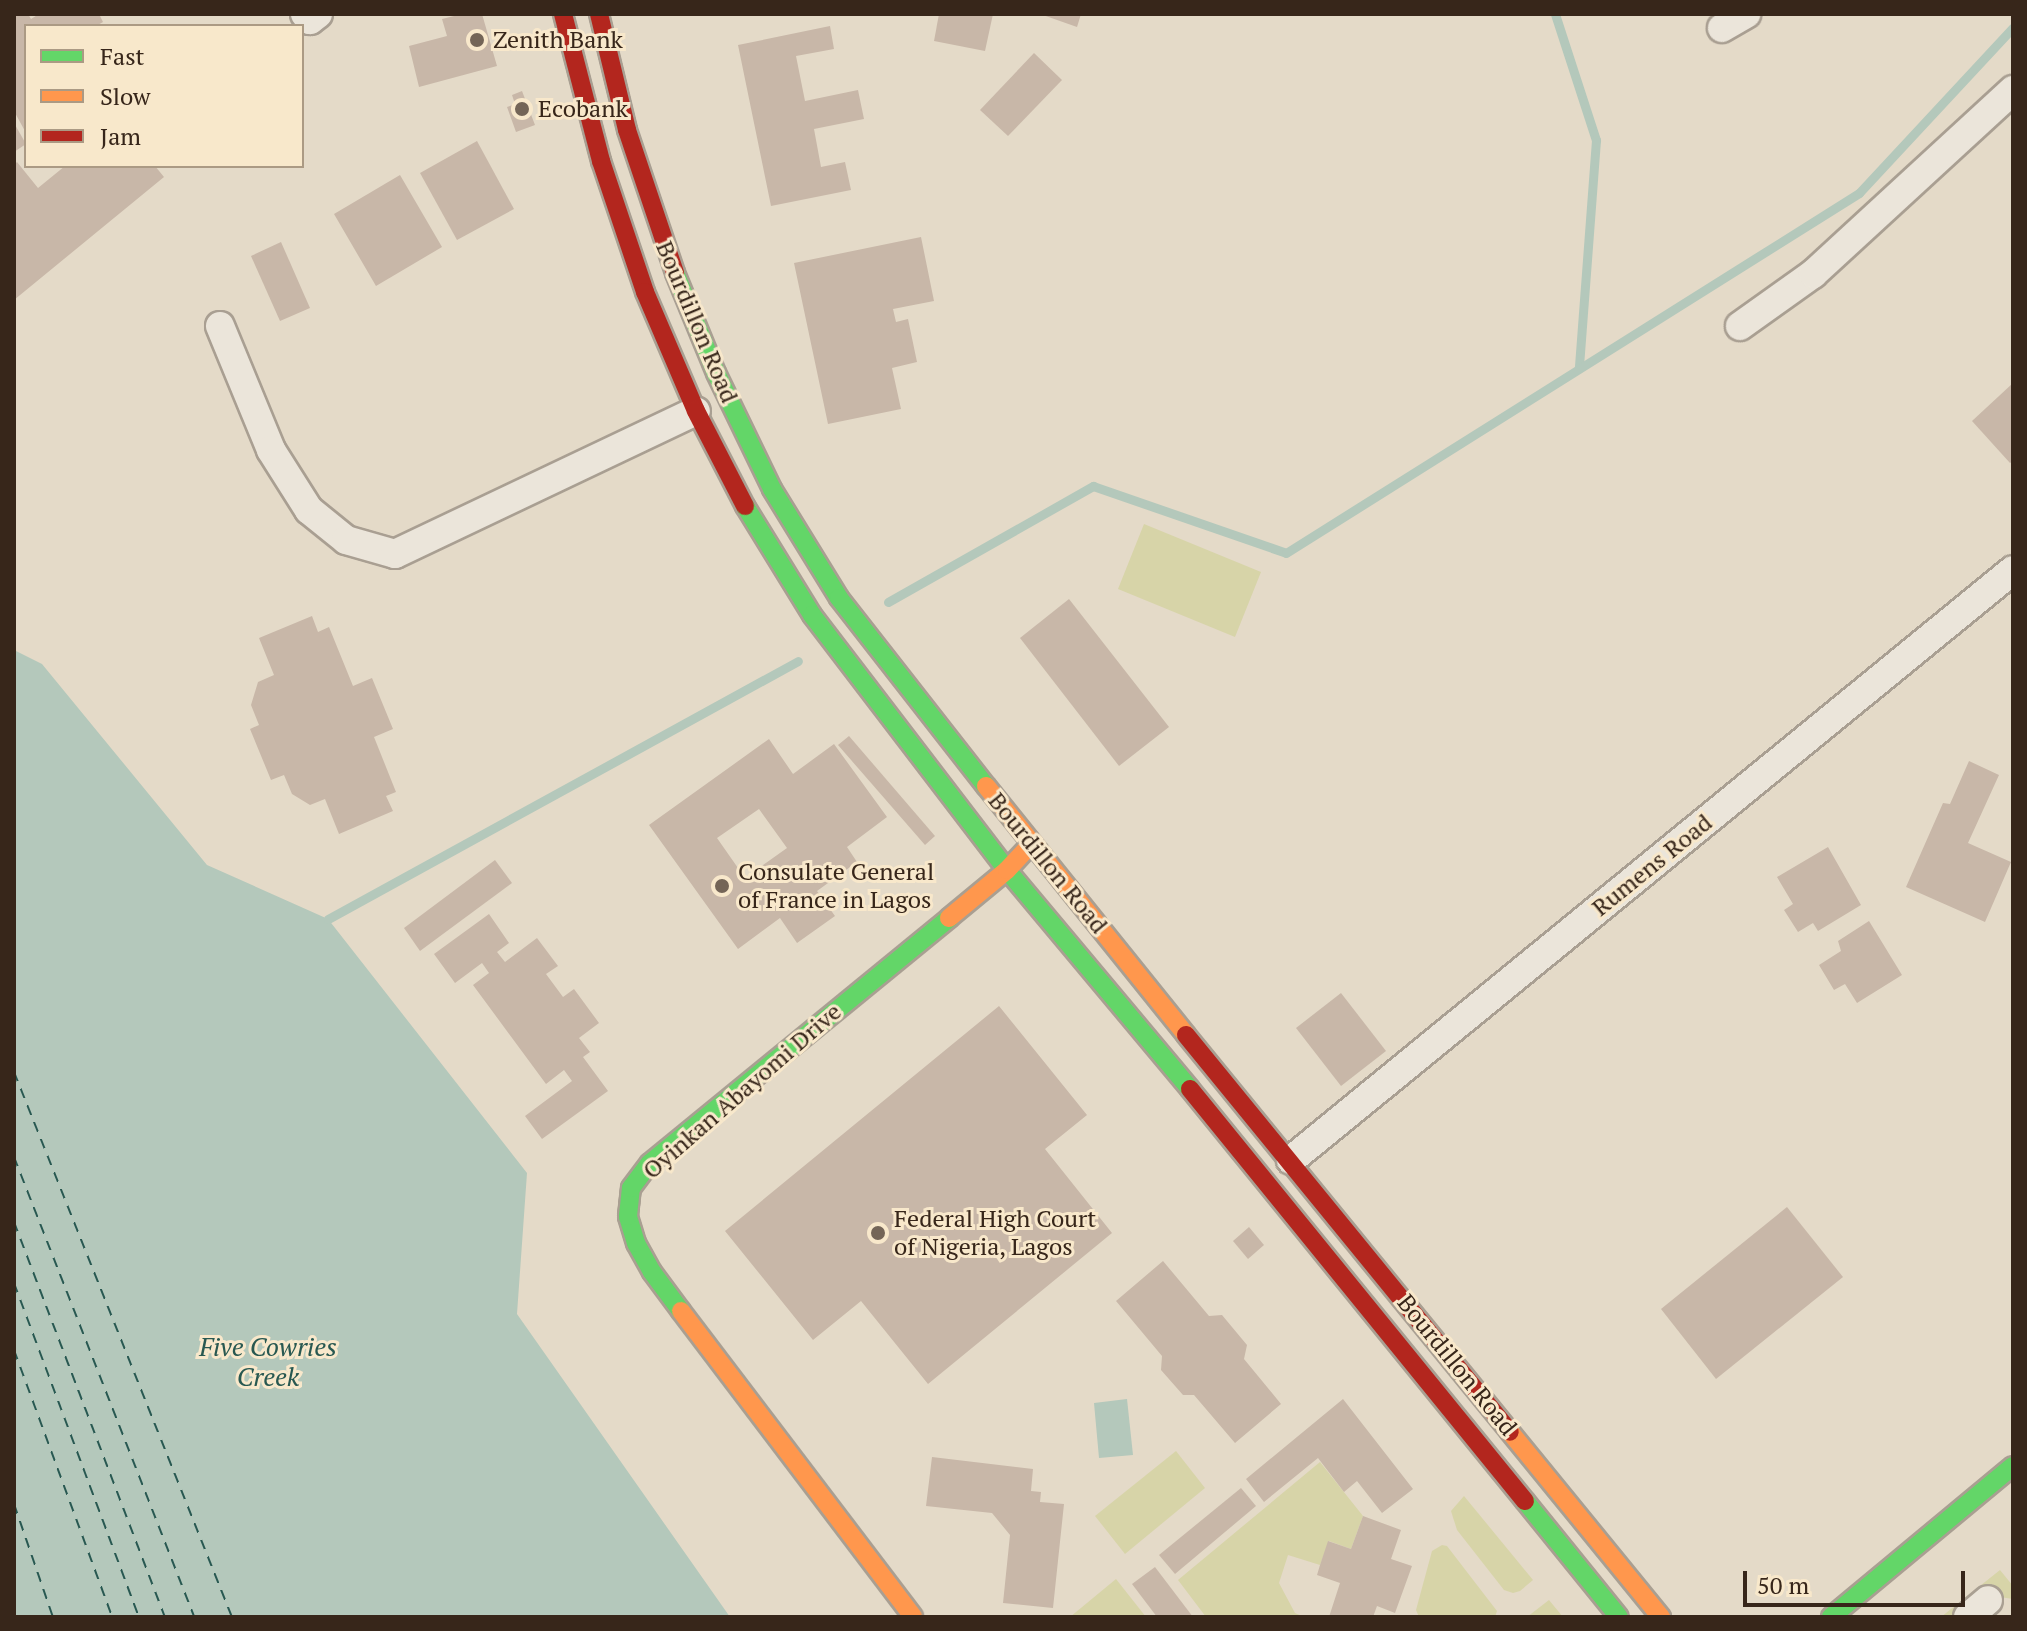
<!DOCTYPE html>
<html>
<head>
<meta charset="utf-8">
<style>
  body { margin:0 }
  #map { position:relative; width:2027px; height:1631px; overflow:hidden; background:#e4dac8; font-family:"PT Serif",serif }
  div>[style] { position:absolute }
  .green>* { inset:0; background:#d7d4a8 }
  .water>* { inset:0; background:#b4c8bb }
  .stream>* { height:9px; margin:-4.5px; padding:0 4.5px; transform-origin:4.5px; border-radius:4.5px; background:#b4c8bb }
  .ferry>* { height:2px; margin-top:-1px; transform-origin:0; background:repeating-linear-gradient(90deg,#285851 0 10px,transparent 0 18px) }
  .building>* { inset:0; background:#c8b7a8 }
  .roads { filter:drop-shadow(2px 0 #a99f92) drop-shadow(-2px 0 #a99f92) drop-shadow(0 2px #a99f92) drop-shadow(0 -2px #a99f92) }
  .street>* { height:28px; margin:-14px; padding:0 14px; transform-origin:14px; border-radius:14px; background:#ebe5da }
  .fast>* { height:18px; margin:-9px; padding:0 9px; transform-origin:9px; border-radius:9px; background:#63d668 }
  .slow>* { height:18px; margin:-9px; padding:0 9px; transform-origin:9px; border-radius:9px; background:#ff974d }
  .jam>* { height:18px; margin:-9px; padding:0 9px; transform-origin:9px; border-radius:9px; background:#b3261e }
  .dots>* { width:22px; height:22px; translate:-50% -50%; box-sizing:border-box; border:4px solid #f8e8cb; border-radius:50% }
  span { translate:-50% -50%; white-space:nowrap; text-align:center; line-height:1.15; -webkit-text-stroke:6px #f8e8cb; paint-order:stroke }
  .poi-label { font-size:24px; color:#37261a }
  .left { translate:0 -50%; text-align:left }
  .street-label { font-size:24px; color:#37261a }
  .water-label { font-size:26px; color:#285851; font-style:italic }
  .frame { position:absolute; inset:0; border:16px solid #37261a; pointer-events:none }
  .legend { position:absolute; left:24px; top:24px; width:280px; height:144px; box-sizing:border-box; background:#f8e8cb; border:2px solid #ab9a84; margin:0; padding:10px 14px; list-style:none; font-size:24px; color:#37261a }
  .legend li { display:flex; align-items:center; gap:16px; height:40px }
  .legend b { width:40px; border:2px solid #ab9a84 }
  .scale { position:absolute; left:1743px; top:1571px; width:222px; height:36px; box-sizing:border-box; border:4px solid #37261a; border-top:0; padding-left:10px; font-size:24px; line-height:28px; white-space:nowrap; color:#37261a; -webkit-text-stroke:6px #f8e8cb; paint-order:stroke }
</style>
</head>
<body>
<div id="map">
  <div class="green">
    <i style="clip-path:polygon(1144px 524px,1261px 572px,1235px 637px,1118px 589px)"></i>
    <i style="clip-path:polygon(1176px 1451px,1205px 1488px,1125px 1554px,1095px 1516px)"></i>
    <i style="clip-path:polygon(1320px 1462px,1363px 1516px,1351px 1549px,1329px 1541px,1320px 1565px,1288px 1555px,1279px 1583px,1295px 1613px,1304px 1617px,1206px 1617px,1178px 1580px)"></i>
    <i style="clip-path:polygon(1464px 1496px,1533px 1580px,1520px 1591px,1513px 1593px,1504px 1590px,1457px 1530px,1451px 1511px)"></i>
    <i style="clip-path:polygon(1442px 1545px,1447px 1546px,1497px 1611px,1495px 1617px,1419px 1617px,1416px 1610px,1432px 1551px)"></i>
    <i style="clip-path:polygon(2000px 1570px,2013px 1586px,2013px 1599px,1993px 1596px,1962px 1617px,1941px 1617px)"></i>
    <i style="clip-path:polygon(1116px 1579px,1146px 1617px,1070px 1617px)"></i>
    <i style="clip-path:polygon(1549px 1600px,1563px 1617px,1527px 1617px)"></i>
  </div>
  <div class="water">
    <i style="clip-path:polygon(14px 650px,42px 664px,207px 865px,328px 919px,527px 1173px,517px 1314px,730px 1617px,14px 1617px)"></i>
    <i style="clip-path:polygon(1127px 1399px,1133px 1455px,1099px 1458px,1094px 1403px)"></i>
  </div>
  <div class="stream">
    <i style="left:1555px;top:14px;width:133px;rotate:72deg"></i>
    <i style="left:1596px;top:140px;width:229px;rotate:94.3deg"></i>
    <i style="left:888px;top:602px;width:236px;rotate:-29.5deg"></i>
    <i style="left:1093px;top:486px;width:204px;rotate:19.1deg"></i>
    <i style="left:1286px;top:553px;width:677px;rotate:-32.14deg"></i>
    <i style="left:1859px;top:193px;width:226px;rotate:-47.1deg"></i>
    <i style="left:328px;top:919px;width:536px;rotate:-28.76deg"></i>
  </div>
  <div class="ferry">
    <i style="left:14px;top:1072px;width:587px;rotate:68.2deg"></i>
    <i style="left:14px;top:1157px;width:494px;rotate:68.6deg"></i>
    <i style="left:14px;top:1222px;width:423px;rotate:69.1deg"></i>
    <i style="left:14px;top:1283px;width:357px;rotate:69.5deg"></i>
    <i style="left:14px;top:1350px;width:284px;rotate:69.8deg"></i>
    <i style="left:14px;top:1504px;width:120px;rotate:71deg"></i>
    <i style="left:14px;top:1614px;width:3px;rotate:72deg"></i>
  </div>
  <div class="building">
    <i style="clip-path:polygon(14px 14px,28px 14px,31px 19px,39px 14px,99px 14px,103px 22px,96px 26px,26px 26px,26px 133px,14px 111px)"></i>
    <i style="clip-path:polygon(462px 14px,482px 14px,497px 66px,419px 87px,409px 46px,447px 36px,442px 19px)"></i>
    <i style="clip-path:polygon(939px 14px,993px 14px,985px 51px,934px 41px)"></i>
    <i style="clip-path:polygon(1040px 14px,1081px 14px,1077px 27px)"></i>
    <i style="clip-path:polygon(830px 26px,834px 49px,796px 56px,805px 101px,858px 90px,864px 119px,814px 129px,821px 167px,845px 162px,851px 190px,771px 206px,738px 45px)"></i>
    <i style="clip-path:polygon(1034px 53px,1062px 80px,1008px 136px,980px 110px)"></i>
    <i style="clip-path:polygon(522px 91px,535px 125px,516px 132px,507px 107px,515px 104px,512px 95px)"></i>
    <i style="clip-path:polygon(14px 123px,26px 144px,14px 152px)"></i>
    <i style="clip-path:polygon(477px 141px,514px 209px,457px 240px,420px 173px)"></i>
    <i style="clip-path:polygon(17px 162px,38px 188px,65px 166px,155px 166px,164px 177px,14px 300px,14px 165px)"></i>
    <i style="clip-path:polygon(400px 175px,442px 247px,376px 286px,334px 214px)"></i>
    <i style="clip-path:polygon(921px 237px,934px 301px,893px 309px,896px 322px,908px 319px,917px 362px,892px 368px,901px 409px,828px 424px,794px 263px)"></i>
    <i style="clip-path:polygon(281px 242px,310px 308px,280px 321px,251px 256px)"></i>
    <i style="clip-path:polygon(2013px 383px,2013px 461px,2010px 463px,1972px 421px)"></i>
    <i style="clip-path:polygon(1069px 599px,1169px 727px,1119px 766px,1020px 638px)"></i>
    <i style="clip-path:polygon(312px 616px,318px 632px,329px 627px,353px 686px,372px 678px,393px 729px,374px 737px,396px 792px,386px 796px,393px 811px,339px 834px,325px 799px,310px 805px,292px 794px,284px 775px,271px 780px,250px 729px,259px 725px,251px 705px,258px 682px,274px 675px,259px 638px)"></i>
    <i style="clip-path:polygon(849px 736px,935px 836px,925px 845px,838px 745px)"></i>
    <i style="clip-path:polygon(evenodd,769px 739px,793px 774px,834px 744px,887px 817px,847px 847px,857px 862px,817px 891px,835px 916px,797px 943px,780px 918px,738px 949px,649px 825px,769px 739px,759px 809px,787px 848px,745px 878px,717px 838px,759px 809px)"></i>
    <i style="clip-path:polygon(1969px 761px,1999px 775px,1968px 843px,2011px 862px,1985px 922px,1906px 887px,1943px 803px,1950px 804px)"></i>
    <i style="clip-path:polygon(1828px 847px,1861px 905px,1818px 931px,1813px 923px,1798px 932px,1784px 910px,1793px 904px,1777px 877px)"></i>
    <i style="clip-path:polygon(495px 860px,512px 883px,420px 951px,404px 928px)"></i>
    <i style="clip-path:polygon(489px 914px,509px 943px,497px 952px,505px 962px,537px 938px,558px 966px,546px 974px,563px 997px,574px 989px,599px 1023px,579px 1038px,590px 1052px,583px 1057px,608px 1091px,542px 1139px,525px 1116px,572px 1081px,564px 1070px,546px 1084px,473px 985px,489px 973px,482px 963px,455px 983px,434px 954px)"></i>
    <i style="clip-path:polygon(1869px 921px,1902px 975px,1857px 1003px,1845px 984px,1834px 990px,1819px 965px,1841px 951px,1838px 941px)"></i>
    <i style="clip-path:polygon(1341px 993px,1386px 1051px,1341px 1086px,1296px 1028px)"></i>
    <i style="clip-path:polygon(999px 1006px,1087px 1115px,1045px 1149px,1112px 1233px,928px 1384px,861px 1301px,813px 1340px,725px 1231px)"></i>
    <i style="clip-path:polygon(1787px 1207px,1843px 1277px,1716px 1379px,1661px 1309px)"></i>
    <i style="clip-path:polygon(1249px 1227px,1264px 1245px,1248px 1259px,1233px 1241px)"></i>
    <i style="clip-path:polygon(1163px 1261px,1209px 1316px,1222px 1315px,1247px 1345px,1244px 1359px,1281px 1404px,1235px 1443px,1194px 1395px,1183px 1395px,1161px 1370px,1162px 1356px,1116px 1301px)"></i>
    <i style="clip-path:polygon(1343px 1399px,1413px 1489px,1382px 1513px,1357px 1481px,1344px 1492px,1318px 1458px,1264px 1502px,1246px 1479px)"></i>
    <i style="clip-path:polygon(932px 1457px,1033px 1469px,1031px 1491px,1041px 1492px,1040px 1502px,1064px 1504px,1053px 1608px,1003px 1603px,1010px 1535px,992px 1513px,926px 1506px)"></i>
    <i style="clip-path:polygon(1241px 1488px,1256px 1506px,1175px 1574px,1159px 1555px)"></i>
    <i style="clip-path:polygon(1363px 1516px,1401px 1530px,1391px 1559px,1412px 1566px,1395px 1613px,1377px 1606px,1373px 1617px,1329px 1617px,1340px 1583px,1317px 1575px,1320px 1565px,1328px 1541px,1351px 1549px)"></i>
    <i style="clip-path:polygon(1155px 1567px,1193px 1617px,1157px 1617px,1132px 1584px)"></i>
  </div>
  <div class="roads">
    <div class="street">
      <i style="left:305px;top:14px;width:8px;rotate:50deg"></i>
      <i style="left:310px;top:20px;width:10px;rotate:-37deg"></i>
      <i style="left:1722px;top:28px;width:28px;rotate:-30deg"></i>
      <i style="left:220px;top:326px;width:134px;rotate:67.6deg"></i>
      <i style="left:271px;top:450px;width:71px;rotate:57.7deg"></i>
      <i style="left:309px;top:510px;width:48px;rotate:39deg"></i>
      <i style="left:346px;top:540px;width:51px;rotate:15.9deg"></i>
      <i style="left:395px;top:554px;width:333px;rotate:-25.4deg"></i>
      <i style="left:1740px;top:326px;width:90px;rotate:-35.5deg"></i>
      <i style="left:1813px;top:274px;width:272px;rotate:-42.6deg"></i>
      <i style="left:1291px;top:1160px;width:932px;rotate:-39.25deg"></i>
      <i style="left:1968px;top:1617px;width:26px;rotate:-40deg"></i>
    </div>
    <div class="fast">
      <i style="left:675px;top:273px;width:108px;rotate:67.7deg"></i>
      <i style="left:716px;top:373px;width:129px;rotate:64.2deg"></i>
      <i style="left:772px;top:489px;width:128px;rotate:58.4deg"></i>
      <i style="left:839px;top:598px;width:239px;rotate:52deg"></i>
      <i style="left:745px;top:506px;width:128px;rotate:58.4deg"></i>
      <i style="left:812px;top:615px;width:321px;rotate:52.6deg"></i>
      <i style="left:1007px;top:870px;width:285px;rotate:50.1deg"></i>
      <i style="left:681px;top:1311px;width:49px;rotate:-126.6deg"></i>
      <i style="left:652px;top:1272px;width:33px;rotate:-119deg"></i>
      <i style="left:636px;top:1243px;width:28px;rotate:-107deg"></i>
      <i style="left:628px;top:1216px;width:28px;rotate:-84deg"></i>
      <i style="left:631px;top:1188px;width:31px;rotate:-53deg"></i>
      <i style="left:650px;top:1163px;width:387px;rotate:-39.3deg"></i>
      <i style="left:1525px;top:1501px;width:149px;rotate:51deg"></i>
      <i style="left:1831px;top:1617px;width:236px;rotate:-39.7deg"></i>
    </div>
    <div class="slow">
      <i style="left:986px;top:786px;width:319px;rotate:51.2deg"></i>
      <i style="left:949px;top:918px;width:75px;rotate:-39.6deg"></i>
      <i style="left:1007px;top:870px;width:33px;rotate:-47deg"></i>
      <i style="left:681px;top:1311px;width:384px;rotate:52.8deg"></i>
      <i style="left:1510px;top:1432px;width:239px;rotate:50.8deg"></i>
    </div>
    <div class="jam">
      <i style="left:563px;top:14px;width:152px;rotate:75.5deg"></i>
      <i style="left:601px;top:161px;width:138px;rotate:71.4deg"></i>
      <i style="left:645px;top:292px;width:129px;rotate:66.8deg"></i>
      <i style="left:696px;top:411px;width:107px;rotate:62.7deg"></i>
      <i style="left:599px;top:14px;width:119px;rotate:76.4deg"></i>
      <i style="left:627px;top:130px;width:151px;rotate:71.4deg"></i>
      <i style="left:1186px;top:1035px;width:512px;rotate:50.78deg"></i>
      <i style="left:1190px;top:1089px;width:531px;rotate:50.89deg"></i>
    </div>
  </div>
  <div class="dots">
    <i style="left:477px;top:40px;background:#746557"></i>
    <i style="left:522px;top:109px;background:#746557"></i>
    <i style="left:722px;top:886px;background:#746557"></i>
    <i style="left:878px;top:1233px;background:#746557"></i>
  </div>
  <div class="poi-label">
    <span class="left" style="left:493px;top:40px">Zenith Bank</span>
    <span class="left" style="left:538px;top:109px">Ecobank</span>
    <span class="left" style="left:738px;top:886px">Consulate General<br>of France in Lagos</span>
    <span class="left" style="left:894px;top:1233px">Federal High Court<br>of Nigeria, Lagos</span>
  </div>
  <div class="street-label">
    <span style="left:697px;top:322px;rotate:67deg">Bourdillon Road</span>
    <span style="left:1048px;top:863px;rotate:51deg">Bourdillon Road</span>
    <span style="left:1652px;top:865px;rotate:-39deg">Rumens Road</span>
    <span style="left:742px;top:1091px;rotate:-41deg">Oyinkan Abayomi Drive</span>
    <span style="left:1457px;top:1365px;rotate:51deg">Bourdillon Road</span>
  </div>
  <div class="water-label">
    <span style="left:268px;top:1362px">Five Cowries<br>Creek</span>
  </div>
  <div class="frame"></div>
  <ul class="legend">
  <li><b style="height:10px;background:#63d668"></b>Fast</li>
  <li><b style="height:10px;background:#ff974d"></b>Slow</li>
  <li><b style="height:10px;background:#b3261e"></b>Jam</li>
  </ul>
  <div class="scale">50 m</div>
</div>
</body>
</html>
